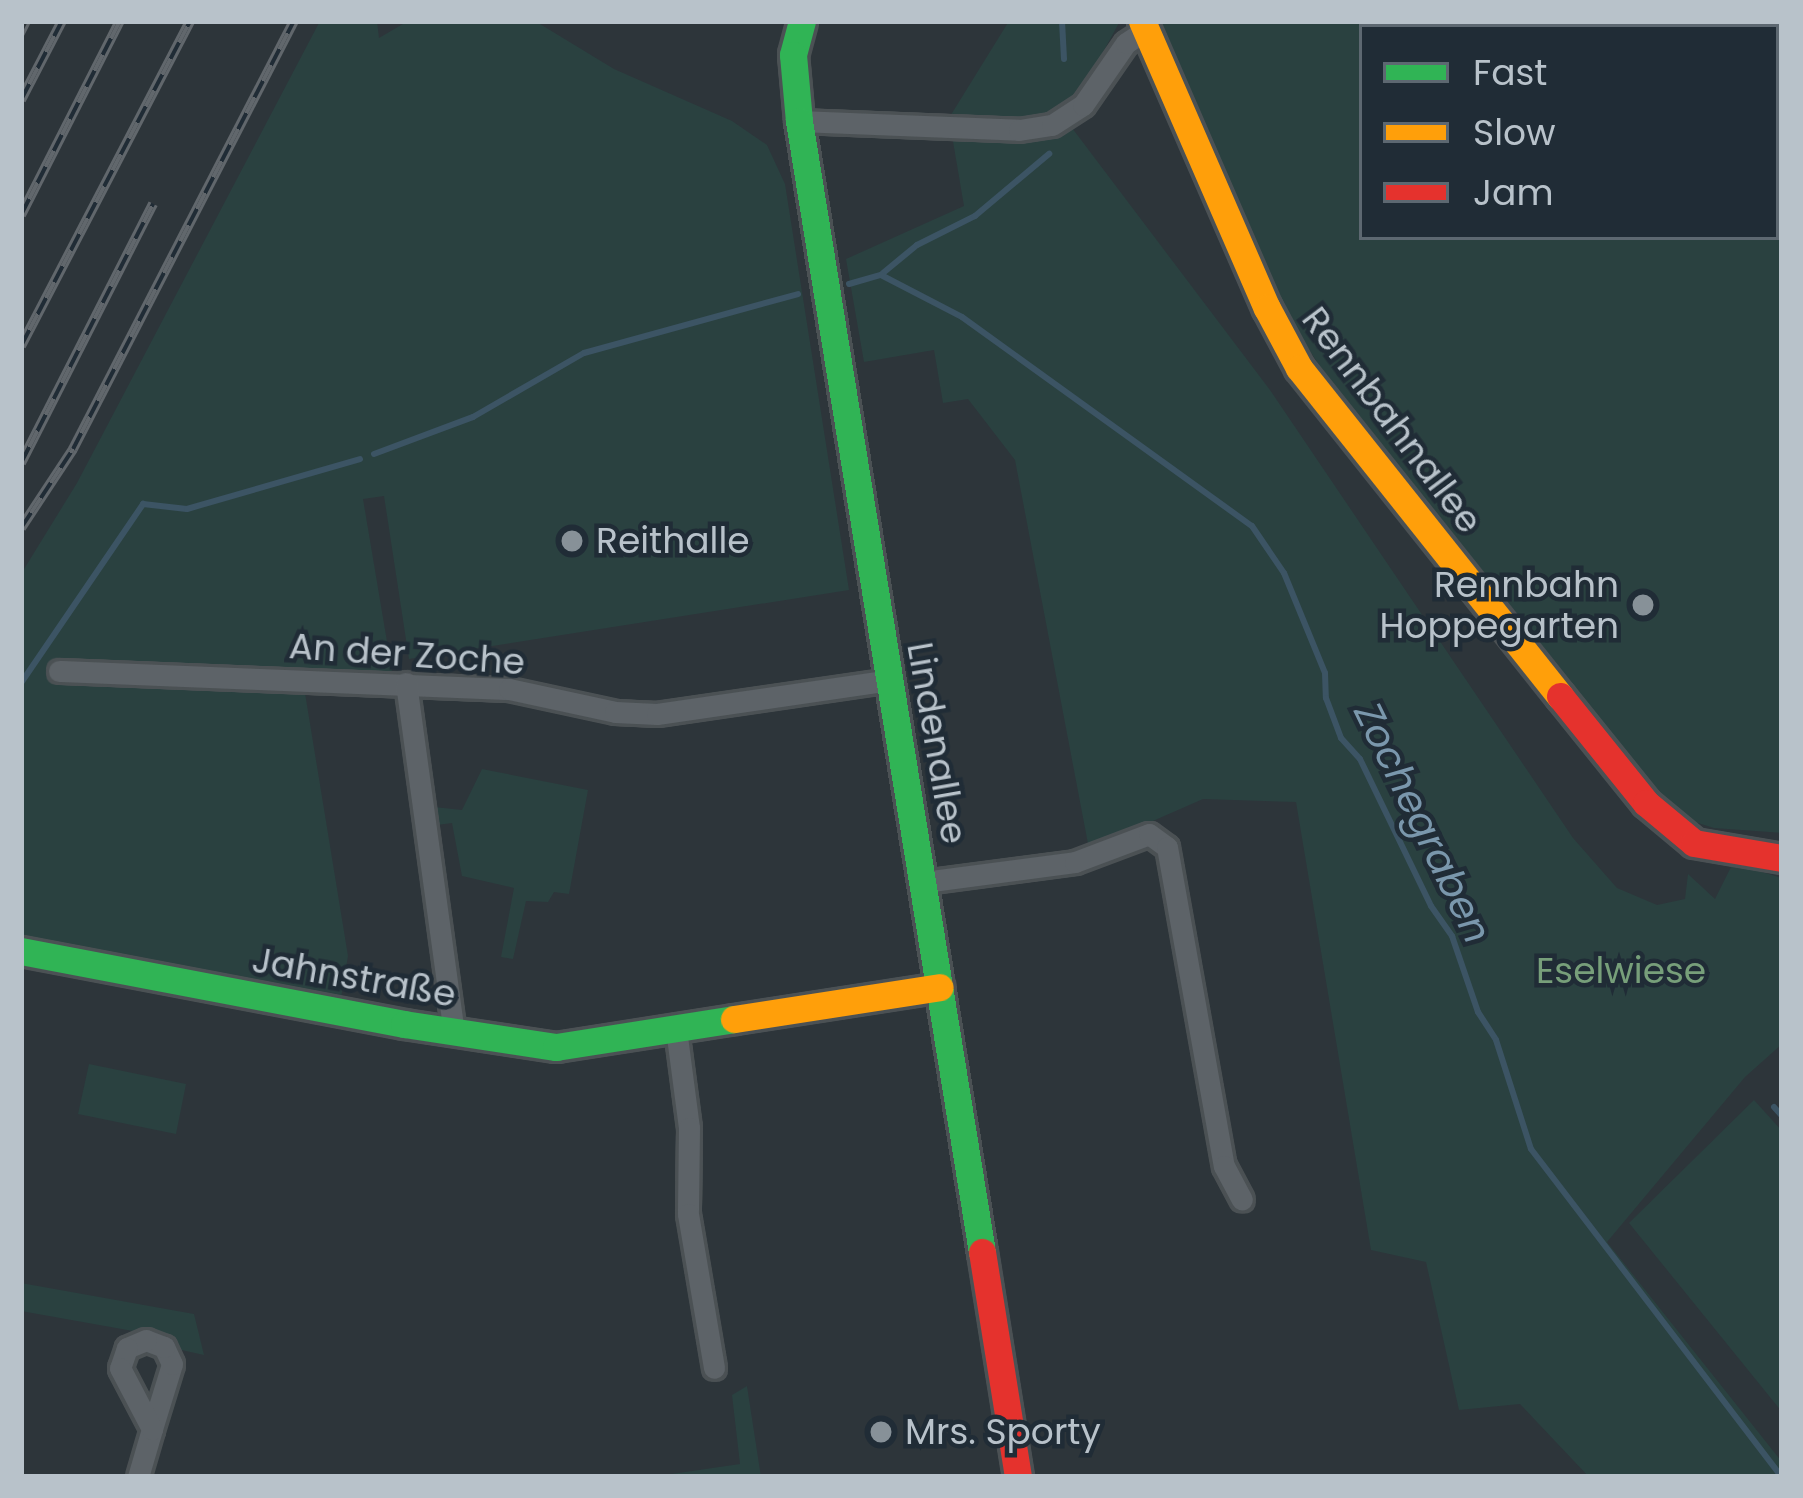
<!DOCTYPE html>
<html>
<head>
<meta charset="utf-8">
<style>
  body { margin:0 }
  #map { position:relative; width:1803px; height:1498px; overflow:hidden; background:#2d353a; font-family:Poppins,sans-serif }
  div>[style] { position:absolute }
  .green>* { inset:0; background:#2a4140 }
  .stream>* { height:6px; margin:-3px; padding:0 3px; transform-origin:3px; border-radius:3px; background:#3c5464 }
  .roads { filter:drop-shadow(3px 0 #4b5154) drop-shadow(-3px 0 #4b5154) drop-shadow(0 3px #4b5154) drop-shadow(0 -3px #4b5154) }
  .street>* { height:21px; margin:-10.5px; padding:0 10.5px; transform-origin:10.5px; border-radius:10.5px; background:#5d6368 }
  .fast>* { height:27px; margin:-13.5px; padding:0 13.5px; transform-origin:13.5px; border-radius:13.5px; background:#30b455 }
  .slow>* { height:27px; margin:-13.5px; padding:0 13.5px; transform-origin:13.5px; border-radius:13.5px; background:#ff9f0a }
  .jam>* { height:27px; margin:-13.5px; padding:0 13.5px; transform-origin:13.5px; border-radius:13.5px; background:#e5322d }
  .tram>* { height:3px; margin:-1.5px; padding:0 1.5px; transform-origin:1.5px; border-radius:1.5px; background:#61676c }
  .rail>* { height:10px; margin-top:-5px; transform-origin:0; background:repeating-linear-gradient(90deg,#202c36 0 18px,#61676c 0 36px); box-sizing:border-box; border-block:3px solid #61676c }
  .dots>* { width:33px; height:33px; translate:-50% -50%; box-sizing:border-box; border:6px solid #202c36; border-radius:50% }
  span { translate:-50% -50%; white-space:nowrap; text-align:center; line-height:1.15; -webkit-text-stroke:9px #202c36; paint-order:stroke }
  .street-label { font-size:36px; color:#b8c2ca }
  .poi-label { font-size:36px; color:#b8c2ca }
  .left { translate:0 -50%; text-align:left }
  .right { translate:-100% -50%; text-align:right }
  .park-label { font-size:36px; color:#779f7a }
  .water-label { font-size:39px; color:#7a97ac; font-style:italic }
  .frame { position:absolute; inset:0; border:24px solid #b8c2ca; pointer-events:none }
  .legend { position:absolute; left:1359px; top:24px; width:420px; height:216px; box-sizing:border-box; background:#202c36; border:3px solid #5d6871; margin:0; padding:15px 21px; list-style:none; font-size:36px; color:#b8c2ca }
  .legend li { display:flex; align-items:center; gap:24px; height:60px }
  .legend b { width:60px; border:3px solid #5d6871 }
</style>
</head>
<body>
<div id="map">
  <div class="green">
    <i style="clip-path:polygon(320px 21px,377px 21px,379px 38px,408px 21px,535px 21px,614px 69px,732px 121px,767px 145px,785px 184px,849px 590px,409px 659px,384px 496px,363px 499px,396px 695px,305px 693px,348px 956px,341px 998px,21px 937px,21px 574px,77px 483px)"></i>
    <i style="clip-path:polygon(1009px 21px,1120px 21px,1066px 120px,1270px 390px,1573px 838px,1617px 888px,1657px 905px,1685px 899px,1688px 874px,1715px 899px,1733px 863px,1782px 878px,1782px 1044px,1745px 1077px,1607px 1242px,1782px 1462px,1782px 1477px,1589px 1477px,1520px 1404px,1459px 1410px,1426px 1262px,1371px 1250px,1296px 802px,1203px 799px,1089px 849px,1015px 460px,968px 399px,943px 403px,934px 350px,864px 362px,846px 259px,964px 206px,949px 118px)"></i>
    <i style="clip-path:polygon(evenodd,1158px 21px,1782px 21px,1782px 833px,1714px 828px,1682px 818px,1658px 795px,1350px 414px,1277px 299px,1158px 21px,1362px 27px,1776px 27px,1776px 237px,1362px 237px,1362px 27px)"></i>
    <i style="clip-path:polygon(482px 769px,588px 790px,569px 894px,554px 892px,548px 902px,526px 901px,513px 959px,501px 957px,514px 888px,462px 876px,452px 823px,437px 825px,434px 807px,462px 810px)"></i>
    <i style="clip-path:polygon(89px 1064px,186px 1084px,176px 1134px,78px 1114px)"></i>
    <i style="clip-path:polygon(1754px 1100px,1782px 1131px,1782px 1412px,1629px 1223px)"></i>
    <i style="clip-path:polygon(21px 1283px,194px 1314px,204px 1355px,177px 1349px,164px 1334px,148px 1329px,133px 1331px,21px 1311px)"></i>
    <i style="clip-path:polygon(747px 1386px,761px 1477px,651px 1477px,740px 1464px,732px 1395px)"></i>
  </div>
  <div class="stream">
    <i style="left:1062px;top:21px;width:38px;rotate:87deg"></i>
    <i style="left:883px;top:273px;width:44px;rotate:-39.5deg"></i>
    <i style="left:917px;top:245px;width:65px;rotate:-26.6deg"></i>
    <i style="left:975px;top:216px;width:97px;rotate:-40deg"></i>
    <i style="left:849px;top:284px;width:33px;rotate:-16deg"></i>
    <i style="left:881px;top:275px;width:91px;rotate:27.4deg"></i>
    <i style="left:962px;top:317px;width:357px;rotate:35.8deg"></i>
    <i style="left:1252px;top:526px;width:57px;rotate:55.8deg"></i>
    <i style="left:1284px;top:573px;width:108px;rotate:67.7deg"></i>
    <i style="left:1325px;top:673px;width:25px;rotate:88deg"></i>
    <i style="left:1326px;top:698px;width:43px;rotate:69.4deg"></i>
    <i style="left:1341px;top:738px;width:28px;rotate:48deg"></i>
    <i style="left:1360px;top:759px;width:163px;rotate:64.2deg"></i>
    <i style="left:1431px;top:906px;width:37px;rotate:55deg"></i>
    <i style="left:1452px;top:936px;width:80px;rotate:71.1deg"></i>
    <i style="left:1478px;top:1012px;width:33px;rotate:57deg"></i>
    <i style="left:1496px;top:1040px;width:114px;rotate:72.2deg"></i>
    <i style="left:1531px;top:1149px;width:413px;rotate:52.6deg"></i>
    <i style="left:374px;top:454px;width:106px;rotate:-20.5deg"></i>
    <i style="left:473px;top:417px;width:128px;rotate:-30deg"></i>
    <i style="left:584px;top:353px;width:222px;rotate:-15.4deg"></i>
    <i style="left:21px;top:683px;width:217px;rotate:-55.7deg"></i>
    <i style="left:143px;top:504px;width:44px;rotate:6.5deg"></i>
    <i style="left:187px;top:509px;width:180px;rotate:-16.1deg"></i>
    <i style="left:1774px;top:1107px;width:12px;rotate:48deg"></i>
  </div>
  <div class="roads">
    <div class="street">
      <i style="left:799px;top:121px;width:220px;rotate:2.3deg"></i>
      <i style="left:1019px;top:130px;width:33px;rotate:-9deg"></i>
      <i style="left:1052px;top:125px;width:37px;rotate:-33deg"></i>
      <i style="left:1083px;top:105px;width:75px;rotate:-55.3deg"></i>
      <i style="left:1126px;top:43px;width:24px;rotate:-33deg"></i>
      <i style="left:59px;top:671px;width:450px;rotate:2.3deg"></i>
      <i style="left:509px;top:689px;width:108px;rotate:12.2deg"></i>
      <i style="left:615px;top:712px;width:42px;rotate:2.7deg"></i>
      <i style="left:657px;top:714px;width:235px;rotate:-8.3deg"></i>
      <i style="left:406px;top:683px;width:352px;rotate:82.2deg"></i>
      <i style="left:924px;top:882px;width:152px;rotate:-7.5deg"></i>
      <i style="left:1075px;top:862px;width:79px;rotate:-20.7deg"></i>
      <i style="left:1149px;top:834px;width:22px;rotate:36deg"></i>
      <i style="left:1167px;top:847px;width:324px;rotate:79.9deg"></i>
      <i style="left:1224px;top:1166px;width:38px;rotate:62deg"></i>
      <i style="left:676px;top:1029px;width:100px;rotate:82.5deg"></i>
      <i style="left:689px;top:1128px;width:86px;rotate:90.7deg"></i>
      <i style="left:688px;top:1214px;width:156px;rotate:80.4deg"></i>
      <i style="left:138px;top:1477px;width:50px;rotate:-73.7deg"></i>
      <i style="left:152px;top:1429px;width:68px;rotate:-72.9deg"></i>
      <i style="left:172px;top:1364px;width:19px;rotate:-115deg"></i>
      <i style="left:164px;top:1347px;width:19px;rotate:-159deg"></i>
      <i style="left:146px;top:1340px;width:21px;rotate:157deg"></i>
      <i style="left:127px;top:1348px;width:21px;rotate:109deg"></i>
      <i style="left:120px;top:1368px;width:69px;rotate:62.3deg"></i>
    </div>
    <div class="fast">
      <i style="left:802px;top:21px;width:35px;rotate:105deg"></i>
      <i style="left:793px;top:55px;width:66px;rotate:84.8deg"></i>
      <i style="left:799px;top:121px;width:1146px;rotate:80.81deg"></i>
      <i style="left:21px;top:951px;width:390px;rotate:10.8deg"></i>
      <i style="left:404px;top:1024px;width:154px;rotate:8.6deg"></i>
      <i style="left:556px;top:1047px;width:180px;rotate:-8.9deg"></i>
    </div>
    <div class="slow">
      <i style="left:1142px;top:21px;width:313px;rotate:66.5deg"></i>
      <i style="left:1267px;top:308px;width:68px;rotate:61.9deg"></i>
      <i style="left:1299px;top:368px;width:419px;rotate:51.5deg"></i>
      <i style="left:734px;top:1019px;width:208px;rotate:-8.8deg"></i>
    </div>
    <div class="jam">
      <i style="left:1560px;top:696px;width:137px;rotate:51.2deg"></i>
      <i style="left:1646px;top:803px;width:62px;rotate:39.8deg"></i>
      <i style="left:1694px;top:843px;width:89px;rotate:9.7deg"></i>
      <i style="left:982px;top:1252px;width:228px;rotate:80.9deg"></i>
    </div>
  </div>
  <div class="tram">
    <i style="left:21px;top:37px;width:18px;rotate:-63deg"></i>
  </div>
  <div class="rail">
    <i style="left:21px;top:100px;width:89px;rotate:-62.6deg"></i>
    <i style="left:21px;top:215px;width:218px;rotate:-63deg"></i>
    <i style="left:21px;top:346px;width:366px;rotate:-62.5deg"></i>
    <i style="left:21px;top:463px;width:291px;rotate:-63deg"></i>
    <i style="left:21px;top:528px;width:95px;rotate:-56.6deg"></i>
    <i style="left:73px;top:449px;width:482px;rotate:-62.7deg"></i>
  </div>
  <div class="dots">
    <i style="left:572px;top:541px;background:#879198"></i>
    <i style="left:1643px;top:605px;background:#879198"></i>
    <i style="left:881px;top:1432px;background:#879198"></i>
  </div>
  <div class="street-label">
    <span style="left:1392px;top:420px;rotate:53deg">Rennbahnallee</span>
    <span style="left:407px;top:654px;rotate:4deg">An der Zoche</span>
    <span style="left:937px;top:743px;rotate:80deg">Lindenallee</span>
    <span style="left:354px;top:977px;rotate:10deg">Jahnstraße</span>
  </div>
  <div class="poi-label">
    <span class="left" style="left:596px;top:541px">Reithalle</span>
    <span class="right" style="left:1619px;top:605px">Rennbahn<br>Hoppegarten</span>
    <span class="left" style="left:905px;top:1432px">Mrs. Sporty</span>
  </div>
  <div class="park-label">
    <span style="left:1621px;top:971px">Eselwiese</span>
  </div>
  <div class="water-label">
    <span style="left:1422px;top:823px;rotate:64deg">Zochegraben</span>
  </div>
  <div class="frame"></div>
  <ul class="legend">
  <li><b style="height:15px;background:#30b455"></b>Fast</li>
  <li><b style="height:15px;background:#ff9f0a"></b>Slow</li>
  <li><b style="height:15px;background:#e5322d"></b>Jam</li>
  </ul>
</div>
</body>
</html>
